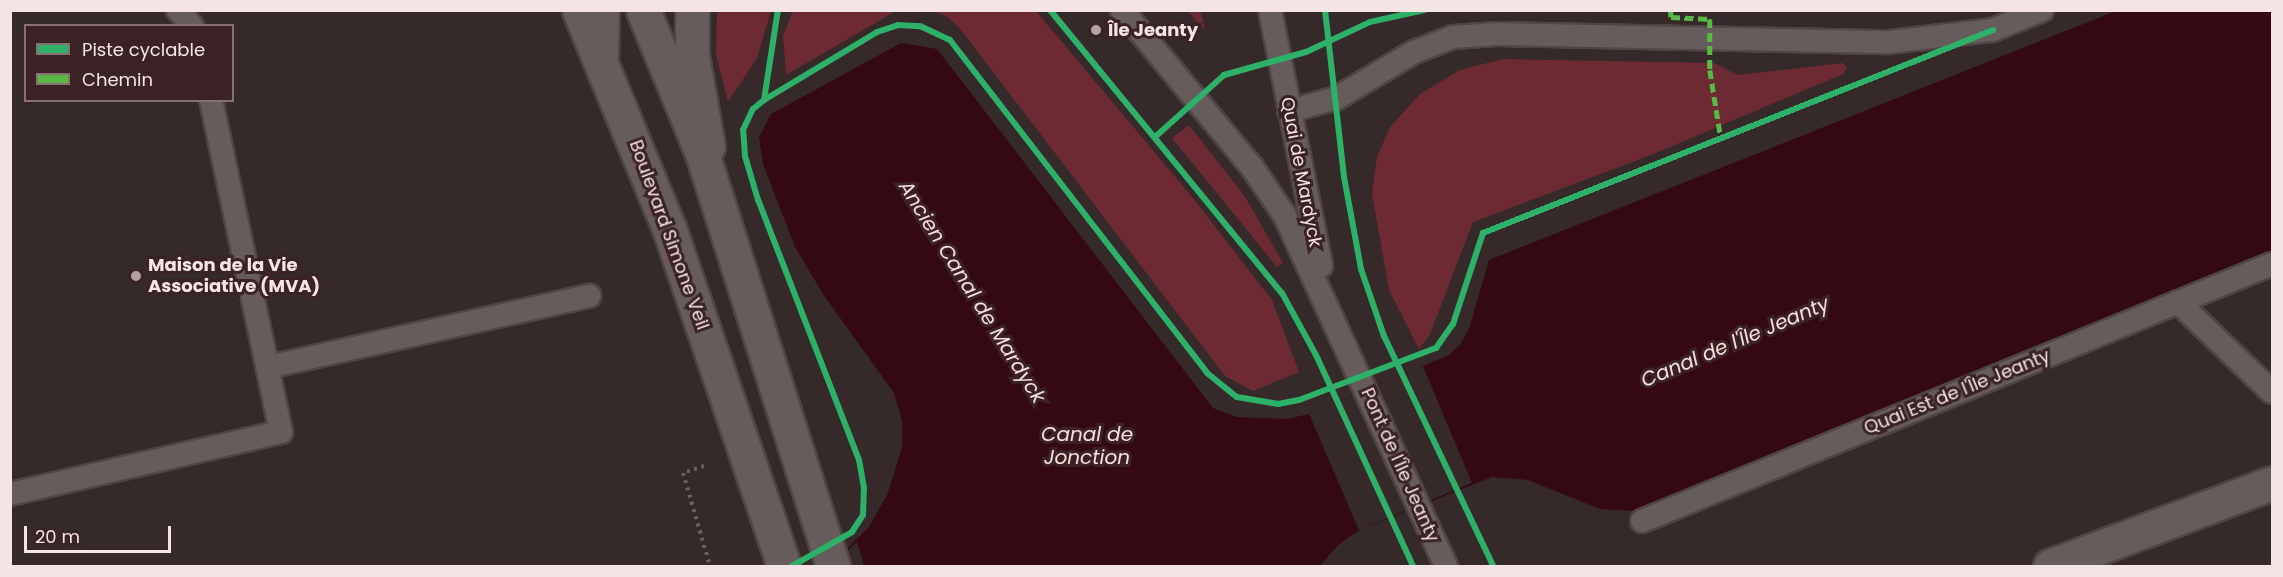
<!DOCTYPE html>
<html>
<head>
<meta charset="utf-8">
<style>
  body { margin:0 }
  #map { position:relative; width:2283px; height:577px; overflow:hidden; background:#352929; font-family:Poppins,sans-serif }
  div>[style] { position:absolute }
  .green>* { inset:0; background:#6d2a33 }
  .water>* { inset:0; background:#350911 }
  .pier>* { inset:0; background:#352929 }
  .path>* { height:4px; margin-top:-2px; transform-origin:0; background:repeating-linear-gradient(90deg,#6a6060 0 3px,transparent 0 7.5px) }
  .roads { filter:drop-shadow(2px 0 #4f4545) drop-shadow(-2px 0 #4f4545) drop-shadow(0 2px #4f4545) drop-shadow(0 -2px #4f4545) }
  .service>* { height:22px; margin:-11px; padding:0 11px; transform-origin:11px; border-radius:11px; background:#665c5c }
  .minor>* { height:33px; margin:-16.5px; padding:0 16.5px; transform-origin:16.5px; border-radius:16.5px; background:#665c5c }
  .tertiary>* { height:33px; margin:-16.5px; padding:0 16.5px; transform-origin:16.5px; border-radius:16.5px; background:#665c5c }
  .secondary>* { height:33px; margin:-16.5px; padding:0 16.5px; transform-origin:16.5px; border-radius:16.5px; background:#665c5c }
  .quiet>* { height:4.5px; margin-top:-2.25px; transform-origin:0; background:repeating-linear-gradient(90deg,#58b947 0 9px,transparent 0 13.5px) }
  .cycleway>* { height:6px; margin:-3px; padding:0 3px; transform-origin:3px; border-radius:3px; background:#2db169 }
  .dots>* { width:16px; height:16px; translate:-50% -50%; box-sizing:border-box; border:3px solid #3b2325; border-radius:50% }
  span { translate:-50% -50%; white-space:nowrap; text-align:center; line-height:1.15; -webkit-text-stroke:6px #3b2325; paint-order:stroke }
  .poi-label { font-size:18px; color:#f5e4e5; font-weight:700 }
  .left { translate:0 -50%; text-align:left }
  .street-label { font-size:18px; color:#f5e4e5 }
  .water-label { font-size:20px; color:#f8dddd; font-style:italic }
  .frame { position:absolute; inset:0; border:12px solid #f5e4e5; pointer-events:none }
  .legend { position:absolute; left:24px; top:24px; width:210px; height:78px; box-sizing:border-box; background:#3b2325; border:2px solid #857072; margin:0; padding:8px 10px; list-style:none; font-size:18px; color:#f5e4e5 }
  .legend li { display:flex; align-items:center; gap:12px; height:30px }
  .legend b { width:30px; border:2px solid #857072 }
  .scale { position:absolute; left:24px; top:526px; width:147px; height:27px; box-sizing:border-box; border:3px solid #f5e4e5; border-top:0; padding-left:8px; font-size:18px; line-height:21px; white-space:nowrap; color:#f5e4e5; -webkit-text-stroke:4px #3b2325; paint-order:stroke }
</style>
</head>
<body>
<div id="map">
  <div class="green">
    <i style="clip-path:polygon(793px 10px,896px 10px,896px 11px,786px 75px,783px 36px)"></i>
    <i style="clip-path:polygon(717px 11px,771px 11px,757px 58px,728px 102px,716px 55px)"></i>
    <i style="clip-path:polygon(933px 11px,1036px 11px,1193px 198px,1272px 300px,1299px 372px,1253px 391px,1225px 376px,961px 30px,948px 17px)"></i>
    <i style="clip-path:polygon(1188px 11px,1201px 11px,1205px 31px)"></i>
    <i style="clip-path:polygon(1503px 59px,1714px 63px,1738px 75px,1843px 63px,1847px 68px,1843px 74px,1651px 155px,1473px 222px,1430px 334px,1419px 349px,1389px 290px,1372px 194px,1377px 157px,1390px 127px,1420px 94px,1460px 70px)"></i>
    <i style="clip-path:polygon(1189px 125px,1246px 198px,1283px 263px,1277px 267px,1172px 138px)"></i>
  </div>
  <div class="water">
    <i style="clip-path:polygon(2116px 11px,2272px 11px,2272px 251px,1633px 511px,1600px 509px,1528px 480px,1492px 477px,1359px 530px,1337px 546px,1320px 566px,830px 566px,869px 527px,887px 495px,902px 448px,902px 421px,894px 393px,823px 294px,795px 247px,763px 164px,759px 137px,771px 114px,901px 43px,937px 49px,1213px 408px,1237px 417px,1287px 419px,1309px 414px,1449px 355px,1460px 345px,1469px 329px,1489px 260px)"></i>
  </div>
  <div class="pier">
    <i style="clip-path:polygon(1423px 366px,1472px 483px,1359px 530px,1309px 414px)"></i>
    <i style="clip-path:polygon(857px 542px,864px 566px,830px 566px)"></i>
  </div>
  <div class="path">
    <i style="left:704px;top:466px;width:22px;rotate:162deg"></i>
    <i style="left:683px;top:473px;width:97px;rotate:73.8deg"></i>
  </div>
  <div class="roads">
    <div class="service">
      <i style="left:178px;top:10px;width:21px;rotate:49deg"></i>
      <i style="left:1122px;top:10px;width:204px;rotate:50.4deg"></i>
      <i style="left:1252px;top:167px;width:59px;rotate:56deg"></i>
      <i style="left:1285px;top:216px;width:385px;rotate:65.3deg"></i>
      <i style="left:1270px;top:10px;width:261px;rotate:78.7deg"></i>
      <i style="left:1289px;top:111px;width:50px;rotate:-15.2deg"></i>
      <i style="left:1337px;top:98px;width:90px;rotate:-30.9deg"></i>
      <i style="left:1414px;top:52px;width:42px;rotate:-21deg"></i>
      <i style="left:1453px;top:37px;width:44px;rotate:-3.9deg"></i>
      <i style="left:1497px;top:34px;width:392px;rotate:1.2deg"></i>
      <i style="left:1889px;top:42px;width:105px;rotate:-6.6deg"></i>
      <i style="left:1993px;top:30px;width:53px;rotate:-22.2deg"></i>
      <i style="left:2178px;top:302px;width:130px;rotate:43.8deg"></i>
      <i style="left:268px;top:367px;width:329px;rotate:-12.5deg"></i>
      <i style="left:10px;top:494px;width:278px;rotate:-12.9deg"></i>
      <i style="left:281px;top:432px;width:339px;rotate:-101.9deg"></i>
      <i style="left:1642px;top:521px;width:680px;rotate:-22.19deg"></i>
    </div>
    <div class="minor">
      <i style="left:2050px;top:566px;width:237px;rotate:-20.5deg"></i>
    </div>
    <div class="tertiary">
      <i style="left:692px;top:10px;width:45px;rotate:90deg"></i>
      <i style="left:692px;top:55px;width:93px;rotate:80.1deg"></i>
      <i style="left:601px;top:58px;width:48px;rotate:-88.8deg"></i>
    </div>
    <div class="secondary">
      <i style="left:579px;top:10px;width:236px;rotate:67.6deg"></i>
      <i style="left:669px;top:228px;width:357px;rotate:71.2deg"></i>
      <i style="left:643px;top:10px;width:155px;rotate:67.6deg"></i>
      <i style="left:702px;top:153px;width:433px;rotate:72.4deg"></i>
    </div>
  </div>
  <div class="quiet">
    <i style="left:1671px;top:10px;width:7px;rotate:90deg"></i>
    <i style="left:1671px;top:17px;width:39px;rotate:3deg"></i>
    <i style="left:1710px;top:19px;width:51px;rotate:90deg"></i>
    <i style="left:1710px;top:70px;width:70px;rotate:80.9deg"></i>
  </div>
  <div class="cycleway">
    <i style="left:1050px;top:10px;width:366px;rotate:50.7deg"></i>
    <i style="left:1282px;top:293px;width:71px;rotate:61.3deg"></i>
    <i style="left:1316px;top:355px;width:232px;rotate:65.3deg"></i>
    <i style="left:1325px;top:10px;width:168px;rotate:83.5deg"></i>
    <i style="left:1344px;top:177px;width:94px;rotate:79.5deg"></i>
    <i style="left:1361px;top:269px;width:71px;rotate:71.1deg"></i>
    <i style="left:1384px;top:336px;width:255px;rotate:64.6deg"></i>
    <i style="left:764px;top:100px;width:91px;rotate:-81.2deg"></i>
    <i style="left:1155px;top:137px;width:93px;rotate:-41.9deg"></i>
    <i style="left:1224px;top:75px;width:85px;rotate:-15.7deg"></i>
    <i style="left:1306px;top:52px;width:71px;rotate:-25.1deg"></i>
    <i style="left:1370px;top:22px;width:55px;rotate:-12.5deg"></i>
    <i style="left:792px;top:566px;width:69px;rotate:-29.5deg"></i>
    <i style="left:852px;top:532px;width:20px;rotate:-57deg"></i>
    <i style="left:863px;top:515px;width:27px;rotate:-88deg"></i>
    <i style="left:864px;top:488px;width:28px;rotate:-100deg"></i>
    <i style="left:859px;top:460px;width:279px;rotate:-111.2deg"></i>
    <i style="left:758px;top:200px;width:46px;rotate:-106.5deg"></i>
    <i style="left:745px;top:156px;width:26px;rotate:-94deg"></i>
    <i style="left:743px;top:130px;width:23px;rotate:-65deg"></i>
    <i style="left:753px;top:109px;width:14px;rotate:-39deg"></i>
    <i style="left:764px;top:100px;width:132px;rotate:-31deg"></i>
    <i style="left:877px;top:32px;width:22px;rotate:-18deg"></i>
    <i style="left:898px;top:25px;width:22px;rotate:3deg"></i>
    <i style="left:920px;top:26px;width:33px;rotate:25deg"></i>
    <i style="left:950px;top:40px;width:421px;rotate:52.3deg"></i>
    <i style="left:1207px;top:373px;width:38px;rotate:39deg"></i>
    <i style="left:1237px;top:397px;width:42px;rotate:9.7deg"></i>
    <i style="left:1278px;top:404px;width:21px;rotate:-11deg"></i>
    <i style="left:1299px;top:400px;width:147px;rotate:-20.8deg"></i>
    <i style="left:1436px;top:348px;width:29px;rotate:-55deg"></i>
    <i style="left:1453px;top:324px;width:96px;rotate:-71.8deg"></i>
    <i style="left:1483px;top:233px;width:549px;rotate:-21.7deg"></i>
  </div>
  <div class="dots">
    <i style="left:1096px;top:30px;background:#b2a3a3"></i>
    <i style="left:136px;top:276px;background:#b2a3a3"></i>
  </div>
  <div class="poi-label">
    <span class="left" style="left:1108px;top:30px">Île Jeanty</span>
    <span class="left" style="left:148px;top:276px">Maison de la Vie<br>Associative (MVA)</span>
  </div>
  <div class="street-label">
    <span style="left:1301px;top:172px;rotate:79deg">Quai de Mardyck</span>
    <span style="left:669px;top:235px;rotate:70deg">Boulevard Simone Veil</span>
    <span style="left:1957px;top:392px;rotate:-22deg">Quai Est de l'Île Jeanty</span>
    <span style="left:1400px;top:465px;rotate:66deg">Pont de l'Île Jeanty</span>
  </div>
  <div class="water-label">
    <span style="left:972px;top:292px;rotate:58deg">Ancien Canal de Mardyck</span>
    <span style="left:1735px;top:342px;rotate:-23deg">Canal de l'Île Jeanty</span>
    <span style="left:1087px;top:446px">Canal de<br>Jonction</span>
  </div>
  <div class="frame"></div>
  <ul class="legend">
  <li><b style="height:8px;background:#2db169"></b>Piste cyclable</li>
  <li><b style="height:8px;background:#58b947"></b>Chemin</li>
  </ul>
  <div class="scale">20 m</div>
</div>
</body>
</html>
